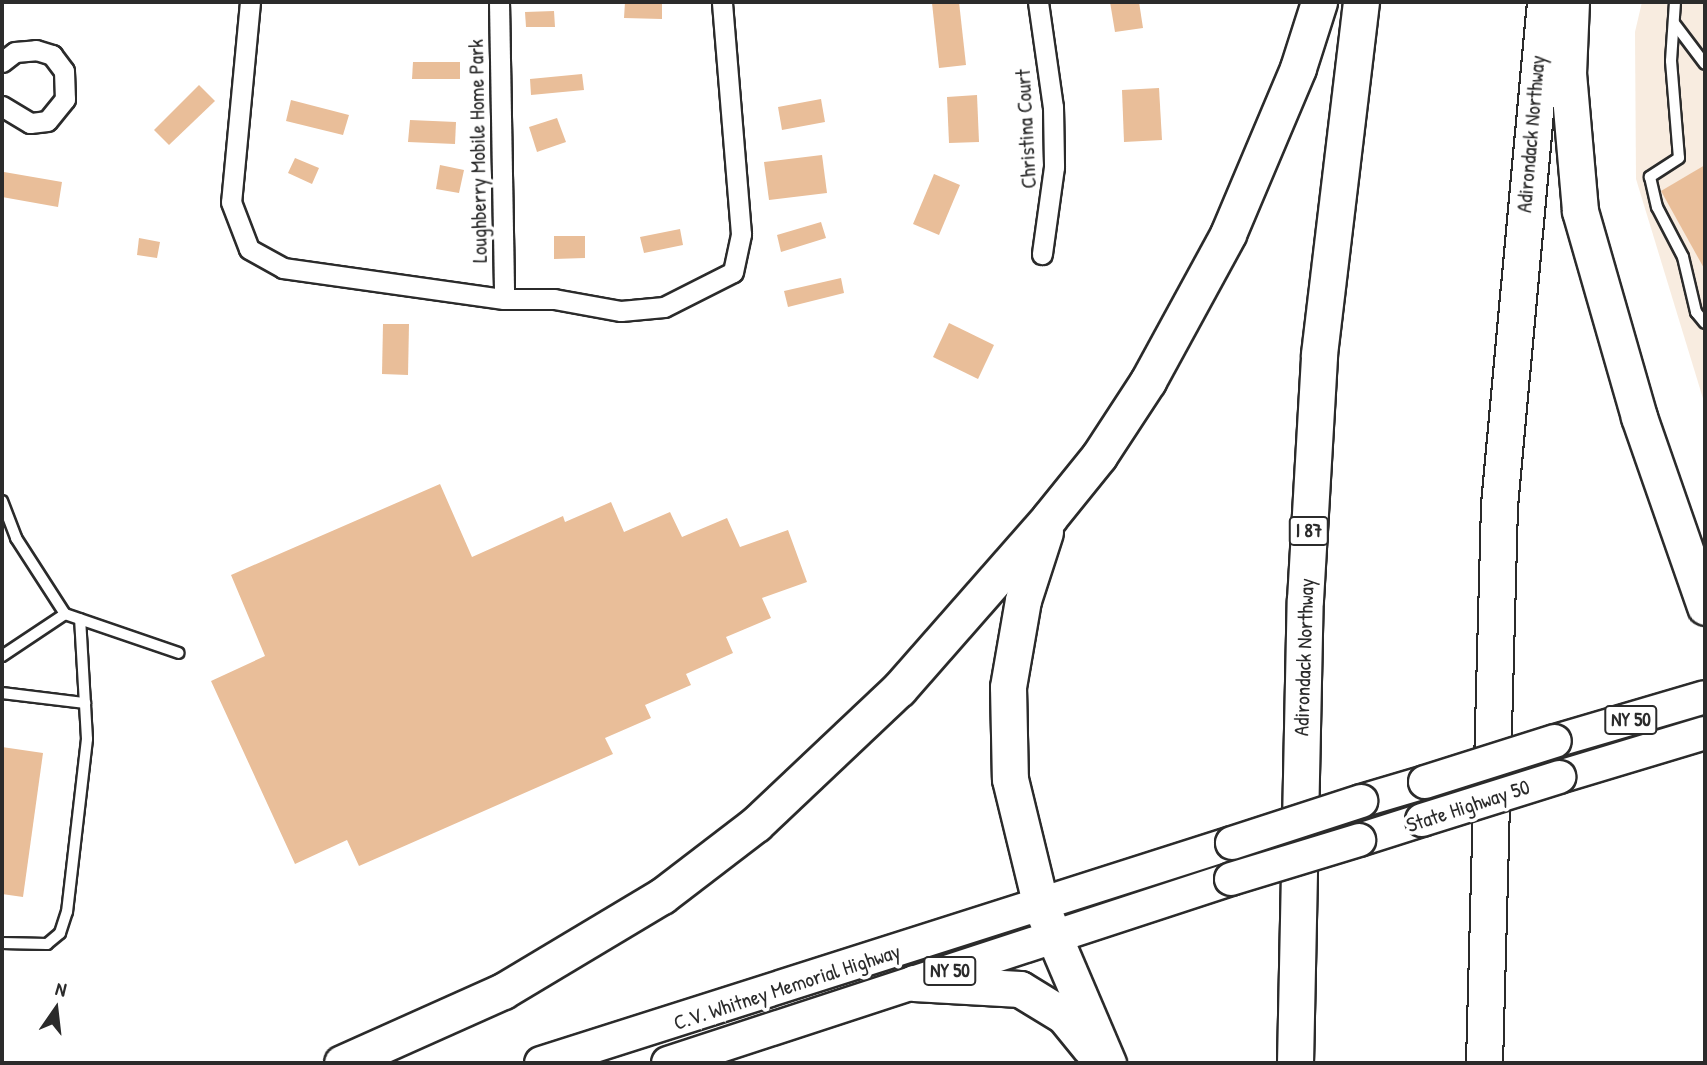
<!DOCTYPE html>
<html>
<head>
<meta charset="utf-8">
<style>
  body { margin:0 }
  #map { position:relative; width:1707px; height:1065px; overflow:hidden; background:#fff; font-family:"Patrick Hand",sans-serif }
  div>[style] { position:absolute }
  .built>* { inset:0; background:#f8ece0 }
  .building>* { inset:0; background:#e9be99 }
  .roads { filter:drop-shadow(2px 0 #2b2b2b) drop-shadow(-2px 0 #2b2b2b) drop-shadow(0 2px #2b2b2b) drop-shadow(0 -2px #2b2b2b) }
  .service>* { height:10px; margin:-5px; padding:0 5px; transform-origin:5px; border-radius:5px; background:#fff }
  .minor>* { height:19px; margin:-9.5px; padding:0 9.5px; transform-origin:9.5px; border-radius:9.5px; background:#fff }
  .trunk>* { height:32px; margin:-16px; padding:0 16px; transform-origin:16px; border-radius:16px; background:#fff }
  .motorway>* { height:35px; margin:-17.5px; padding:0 17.5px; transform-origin:17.5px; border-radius:17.5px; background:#fff }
  .bridges { filter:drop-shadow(2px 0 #2b2b2b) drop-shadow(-2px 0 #2b2b2b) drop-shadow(0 2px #2b2b2b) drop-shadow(0 -2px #2b2b2b) }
  .trunk-bridge>* { height:32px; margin:-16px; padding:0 16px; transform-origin:16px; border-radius:16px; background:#fff }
  span { translate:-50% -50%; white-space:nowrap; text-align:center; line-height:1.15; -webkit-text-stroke:7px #fff; paint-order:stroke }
  .shield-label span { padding:2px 5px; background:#fff; border:2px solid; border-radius:5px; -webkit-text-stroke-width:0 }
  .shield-label { font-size:19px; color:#2b2b2b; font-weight:700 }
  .street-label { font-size:21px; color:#2b2b2b }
  .frame { position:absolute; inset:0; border:4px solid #2b2b2b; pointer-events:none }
  .north { position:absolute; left:21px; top:974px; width:70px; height:70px; -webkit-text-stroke:5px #fff; paint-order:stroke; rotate:14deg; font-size:19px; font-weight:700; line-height:28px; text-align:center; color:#2b2b2b }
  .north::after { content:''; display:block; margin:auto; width:24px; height:32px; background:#2b2b2b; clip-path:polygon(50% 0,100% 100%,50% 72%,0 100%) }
</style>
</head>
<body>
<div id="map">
  <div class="built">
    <i style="clip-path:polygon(1642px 2px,1705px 2px,1705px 405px,1636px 179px,1635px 32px)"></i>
  </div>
  <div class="building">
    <i style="clip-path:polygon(625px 2px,662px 2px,662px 19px,624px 18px)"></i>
    <i style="clip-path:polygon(959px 2px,966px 65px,939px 68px,932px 3px)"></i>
    <i style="clip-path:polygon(1110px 2px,1139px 2px,1143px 28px,1115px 32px)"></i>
    <i style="clip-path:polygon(554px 11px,555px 27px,526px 27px,525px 12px)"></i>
    <i style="clip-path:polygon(413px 62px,460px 62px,460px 79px,412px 79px)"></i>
    <i style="clip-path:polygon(582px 74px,584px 90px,531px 95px,530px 79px)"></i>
    <i style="clip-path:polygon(199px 85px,215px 101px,169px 145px,154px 130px)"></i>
    <i style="clip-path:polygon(1159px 88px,1162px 140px,1124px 142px,1122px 90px)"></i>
    <i style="clip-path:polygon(977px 95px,979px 142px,949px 143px,947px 97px)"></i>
    <i style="clip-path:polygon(821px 99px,825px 122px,782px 130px,778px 107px)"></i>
    <i style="clip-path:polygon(291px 100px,349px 115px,343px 135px,286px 121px)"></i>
    <i style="clip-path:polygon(557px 118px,566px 142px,537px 152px,529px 127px)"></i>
    <i style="clip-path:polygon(410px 120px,456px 122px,455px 144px,408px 142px)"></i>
    <i style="clip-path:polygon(822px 155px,827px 193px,769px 200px,764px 162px)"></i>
    <i style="clip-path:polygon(295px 158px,319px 168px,312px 184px,288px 173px)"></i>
    <i style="clip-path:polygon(440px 165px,464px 170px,459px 193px,436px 189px)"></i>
    <i style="clip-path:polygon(1705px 165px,1705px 270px,1661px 191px)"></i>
    <i style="clip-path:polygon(4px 172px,62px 182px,58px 207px,2px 197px)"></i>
    <i style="clip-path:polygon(934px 174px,960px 185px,939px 235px,913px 224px)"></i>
    <i style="clip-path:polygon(821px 222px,826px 238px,781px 252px,777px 235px)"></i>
    <i style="clip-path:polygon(680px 229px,683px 245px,644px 253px,640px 237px)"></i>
    <i style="clip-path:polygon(554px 236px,585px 236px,585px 258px,554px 259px)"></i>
    <i style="clip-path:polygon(139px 238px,160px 242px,157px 258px,137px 255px)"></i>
    <i style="clip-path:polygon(841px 278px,844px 293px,788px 307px,784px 291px)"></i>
    <i style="clip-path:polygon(949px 323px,994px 345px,978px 379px,933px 357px)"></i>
    <i style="clip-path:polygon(383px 324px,409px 324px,408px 375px,382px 374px)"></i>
    <i style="clip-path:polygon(440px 484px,472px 557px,563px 516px,565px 522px,611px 502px,624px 532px,670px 512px,682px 537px,727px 518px,740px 547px,788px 530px,807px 582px,762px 598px,771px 618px,726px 637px,733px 653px,686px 674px,691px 685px,645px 705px,651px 718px,605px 738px,613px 754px,359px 866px,347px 840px,295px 864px,211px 681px,265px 656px,231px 575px)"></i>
    <i style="clip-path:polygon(2px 747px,43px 753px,23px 897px,2px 894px)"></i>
  </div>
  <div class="roads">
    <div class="service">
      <i style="left:1675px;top:2px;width:59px;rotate:93.9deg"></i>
      <i style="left:1671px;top:61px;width:97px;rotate:85.3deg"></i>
      <i style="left:1679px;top:158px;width:35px;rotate:147deg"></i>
      <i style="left:1650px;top:177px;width:31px;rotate:77deg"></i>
      <i style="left:1657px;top:207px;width:56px;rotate:62.5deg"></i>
      <i style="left:1683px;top:257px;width:57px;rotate:76.7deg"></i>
      <i style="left:1696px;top:312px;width:14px;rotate:51deg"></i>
      <i style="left:1674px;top:23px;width:51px;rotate:52.9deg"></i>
      <i style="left:2px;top:501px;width:40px;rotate:69deg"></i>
      <i style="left:16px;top:538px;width:90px;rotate:57.2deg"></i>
      <i style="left:65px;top:614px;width:120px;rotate:18.9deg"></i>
      <i style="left:2px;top:656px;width:76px;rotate:-33.7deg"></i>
      <i style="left:2px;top:693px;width:84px;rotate:6.9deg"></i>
      <i style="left:2px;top:943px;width:45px;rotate:1.3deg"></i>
      <i style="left:47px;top:944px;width:17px;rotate:-40deg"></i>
      <i style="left:60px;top:933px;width:22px;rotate:-72deg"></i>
      <i style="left:67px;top:912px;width:174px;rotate:-83.4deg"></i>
      <i style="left:87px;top:739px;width:120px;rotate:-93.3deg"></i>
    </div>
    <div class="minor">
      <i style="left:250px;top:2px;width:201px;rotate:95.4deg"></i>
      <i style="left:231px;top:202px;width:50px;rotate:69deg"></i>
      <i style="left:249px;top:249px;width:39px;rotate:29deg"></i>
      <i style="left:283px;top:268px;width:223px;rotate:8deg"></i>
      <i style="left:504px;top:299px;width:50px"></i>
      <i style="left:554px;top:299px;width:68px;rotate:10.2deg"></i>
      <i style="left:621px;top:311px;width:43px;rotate:-5.3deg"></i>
      <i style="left:664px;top:307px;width:77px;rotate:-26.9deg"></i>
      <i style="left:733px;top:272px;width:39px;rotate:-78deg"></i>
      <i style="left:741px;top:234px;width:233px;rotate:-94.7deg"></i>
      <i style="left:499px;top:2px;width:297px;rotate:89deg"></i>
      <i style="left:1038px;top:2px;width:106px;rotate:81.9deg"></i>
      <i style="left:1053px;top:107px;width:60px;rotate:89deg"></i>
      <i style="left:1054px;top:167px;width:88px;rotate:97.9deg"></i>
      <i style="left:2px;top:62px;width:16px;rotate:-38deg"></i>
      <i style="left:15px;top:52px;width:21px;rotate:-5deg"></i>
      <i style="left:36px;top:50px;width:17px;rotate:17deg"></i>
      <i style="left:52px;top:55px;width:20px;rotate:53deg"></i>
      <i style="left:64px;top:71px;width:28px;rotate:88deg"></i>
      <i style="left:65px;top:99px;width:28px;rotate:129deg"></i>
      <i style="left:47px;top:121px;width:17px;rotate:173deg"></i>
      <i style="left:30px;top:123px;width:33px;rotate:-149deg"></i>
    </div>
    <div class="trunk">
      <i style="left:1555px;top:741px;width:156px;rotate:-16.3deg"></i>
      <i style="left:1559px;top:777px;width:152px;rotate:-16.8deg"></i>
      <i style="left:1361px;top:801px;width:67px;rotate:-16.5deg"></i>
      <i style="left:1359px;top:840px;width:66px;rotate:-17.6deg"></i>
      <i style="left:541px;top:1063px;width:725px;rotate:-17.66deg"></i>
      <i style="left:668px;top:1063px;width:592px;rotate:-18.1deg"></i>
    </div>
    <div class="motorway">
      <i style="left:1571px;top:2px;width:71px;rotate:92.4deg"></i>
      <i style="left:1568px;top:73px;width:139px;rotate:85deg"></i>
      <i style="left:1580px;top:211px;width:214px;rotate:74deg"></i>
      <i style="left:1639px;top:417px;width:201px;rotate:70.8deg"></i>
      <i style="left:1045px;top:532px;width:71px;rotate:107.9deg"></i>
      <i style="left:1023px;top:600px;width:88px;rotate:99.8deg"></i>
      <i style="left:1008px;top:687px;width:92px;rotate:88.8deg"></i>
      <i style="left:1010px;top:779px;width:131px;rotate:76.3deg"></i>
      <i style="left:1041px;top:906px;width:171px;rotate:66.9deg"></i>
      <i style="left:914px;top:983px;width:106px;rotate:3.2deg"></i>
      <i style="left:1020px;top:989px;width:52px;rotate:31.5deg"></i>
      <i style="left:1064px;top:1016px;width:41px;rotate:50.9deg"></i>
      <i style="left:342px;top:1063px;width:176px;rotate:-24.1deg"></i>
      <i style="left:503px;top:991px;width:185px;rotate:-30.9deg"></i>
      <i style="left:662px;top:896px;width:118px;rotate:-37.5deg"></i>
      <i style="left:756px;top:824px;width:197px;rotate:-43.4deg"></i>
      <i style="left:899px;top:689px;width:227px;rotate:-48.7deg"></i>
      <i style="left:1049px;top:518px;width:80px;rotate:-51.1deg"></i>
      <i style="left:1099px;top:456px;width:90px;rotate:-56.8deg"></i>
      <i style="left:1148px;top:381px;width:167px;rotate:-61.4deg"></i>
      <i style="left:1228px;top:234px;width:180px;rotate:-67.1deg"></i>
      <i style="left:1298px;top:68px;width:69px;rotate:-72.3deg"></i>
      <i style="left:1295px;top:1063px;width:463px;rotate:-88.8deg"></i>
      <i style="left:1305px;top:600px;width:246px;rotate:-86.7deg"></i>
      <i style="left:1319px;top:354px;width:354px;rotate:-83.2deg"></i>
      <i style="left:1484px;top:1063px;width:558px;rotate:-88.46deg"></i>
      <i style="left:1499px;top:505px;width:505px;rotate:-84.77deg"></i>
    </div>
  </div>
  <div class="bridges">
    <div class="trunk-bridge">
      <i style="left:1425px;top:782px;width:136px;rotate:-17.5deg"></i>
      <i style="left:1422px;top:820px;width:144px;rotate:-17.4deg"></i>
      <i style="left:1232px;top:843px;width:136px;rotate:-18deg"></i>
      <i style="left:1231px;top:879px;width:134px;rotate:-16.9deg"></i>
    </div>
  </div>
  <div class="shield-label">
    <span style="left:1309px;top:531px">I 87</span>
    <span style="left:1631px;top:720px">NY 50</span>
    <span style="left:950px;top:971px">NY 50</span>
  </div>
  <div class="street-label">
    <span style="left:1026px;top:129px;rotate:-93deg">Christina Court</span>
    <span style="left:1531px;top:134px;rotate:-85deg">Adirondack Northway</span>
    <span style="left:478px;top:151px;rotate:-91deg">Loughberry Mobile Home Park</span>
    <span style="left:1304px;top:657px;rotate:-88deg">Adirondack Northway</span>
    <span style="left:1468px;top:806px;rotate:-18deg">State Highway 50</span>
    <span style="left:787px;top:987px;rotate:-18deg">C.V. Whitney Memorial Highway</span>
  </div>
  <div class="frame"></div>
  <div class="north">N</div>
</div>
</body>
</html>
